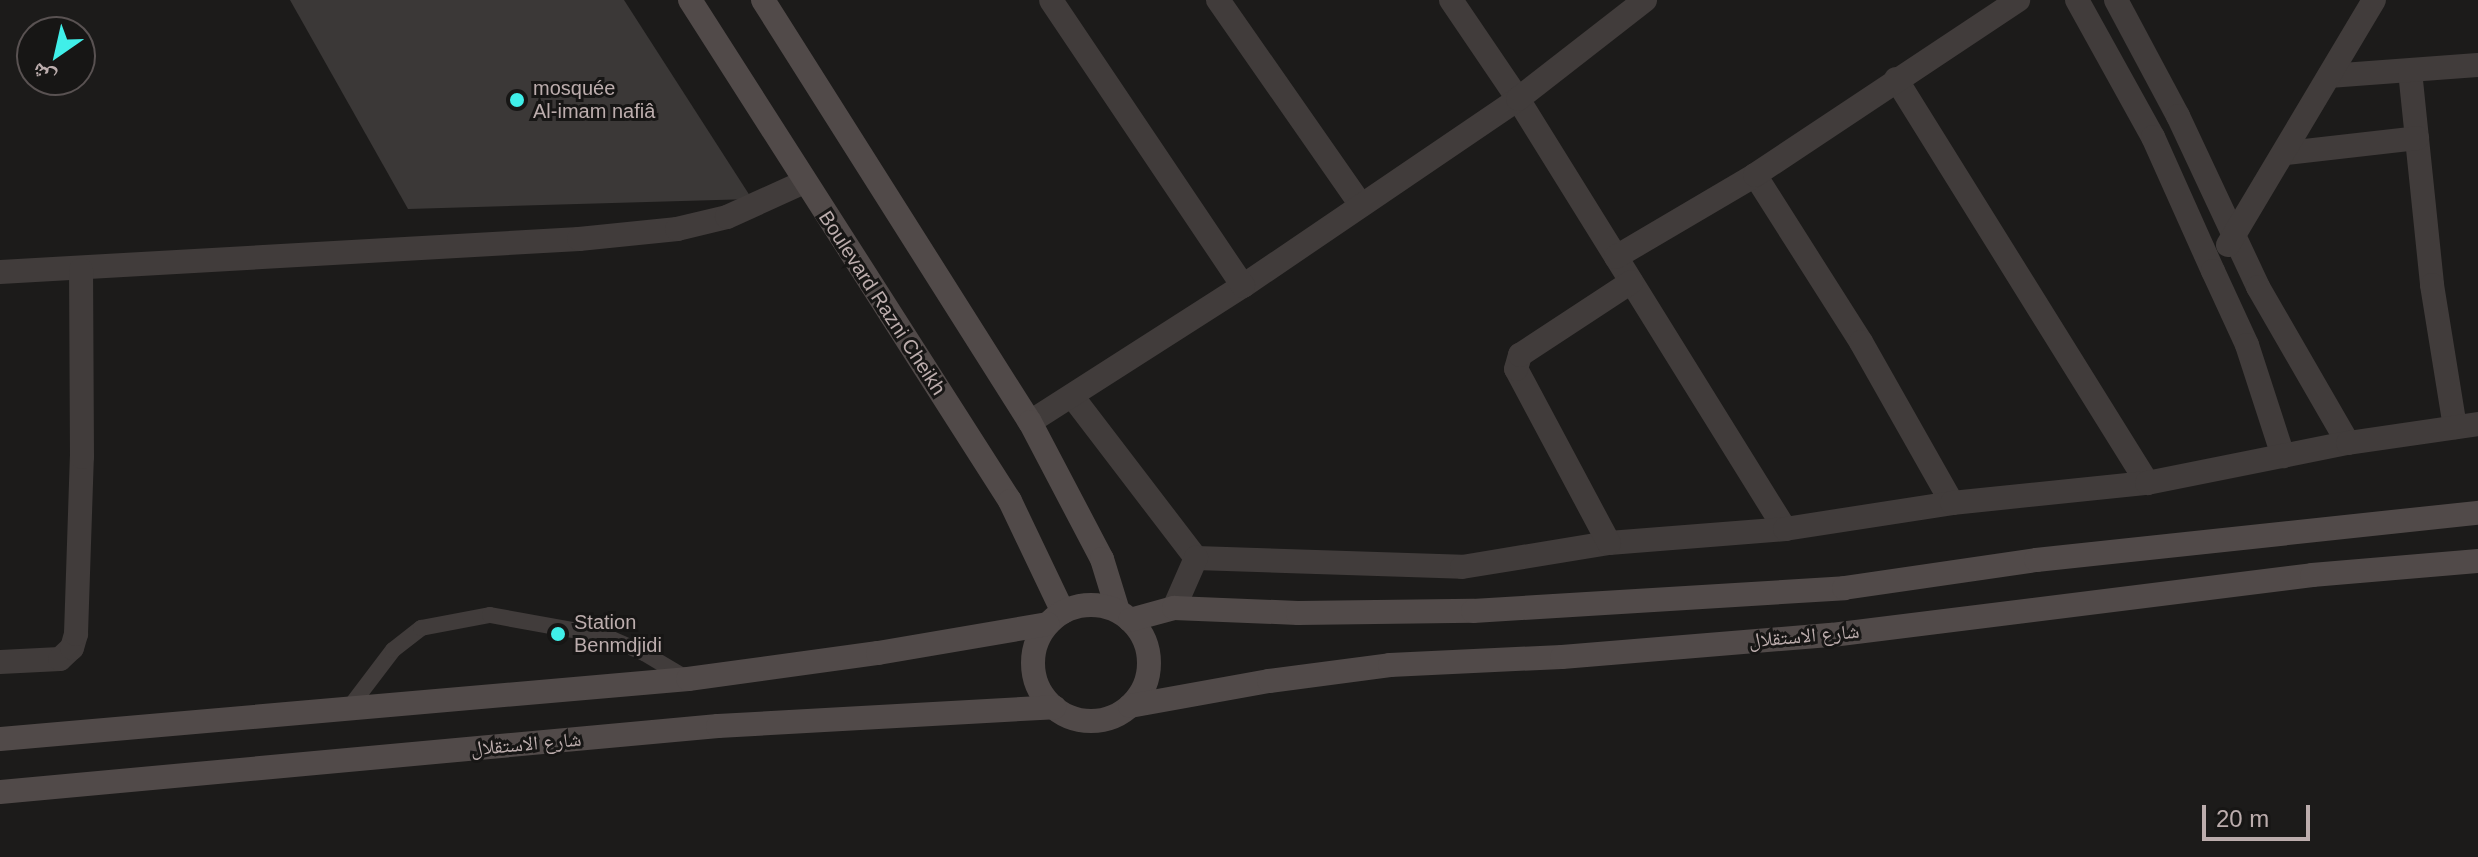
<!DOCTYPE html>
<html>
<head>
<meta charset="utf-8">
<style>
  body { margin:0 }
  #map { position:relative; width:2478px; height:857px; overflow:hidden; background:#1c1b1a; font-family:Helvetica,"Noto Naskh Arabic",sans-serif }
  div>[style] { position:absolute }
  .building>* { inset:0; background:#3b3837 }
  .service>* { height:16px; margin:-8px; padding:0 8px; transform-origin:8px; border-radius:8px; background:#413c3b }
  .minor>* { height:24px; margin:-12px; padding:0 12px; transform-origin:12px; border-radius:12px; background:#413c3b }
  .secondary>* { height:24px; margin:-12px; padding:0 12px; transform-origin:12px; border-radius:12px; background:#514a49 }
  .secondary>.ring { margin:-12px; padding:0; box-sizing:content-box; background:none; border:24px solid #514a49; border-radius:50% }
  .dots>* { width:22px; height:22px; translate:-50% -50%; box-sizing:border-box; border:4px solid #171615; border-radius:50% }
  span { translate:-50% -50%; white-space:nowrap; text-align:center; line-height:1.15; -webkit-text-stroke:6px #171615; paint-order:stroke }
  .poi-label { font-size:20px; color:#bcadad }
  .left { translate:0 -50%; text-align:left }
  .street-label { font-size:20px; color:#bcadad }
  .north { position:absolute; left:16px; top:16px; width:80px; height:80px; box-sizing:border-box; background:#171615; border:2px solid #595252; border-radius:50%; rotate:214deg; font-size:22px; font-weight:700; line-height:32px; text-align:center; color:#bcadad }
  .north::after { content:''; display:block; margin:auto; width:28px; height:36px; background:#40efe9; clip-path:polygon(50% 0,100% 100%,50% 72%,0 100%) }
  .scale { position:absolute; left:2202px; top:805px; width:108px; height:36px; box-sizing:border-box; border:4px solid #bcadad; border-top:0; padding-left:10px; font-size:24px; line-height:28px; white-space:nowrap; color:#bcadad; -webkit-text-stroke:6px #171615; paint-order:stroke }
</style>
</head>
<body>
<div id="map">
  <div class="building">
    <i style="clip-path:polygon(290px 0,624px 0,752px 199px,408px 209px)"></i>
  </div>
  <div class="service">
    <i style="left:349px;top:708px;width:73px;rotate:-52.8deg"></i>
    <i style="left:393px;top:650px;width:36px;rotate:-38deg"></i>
    <i style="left:421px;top:628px;width:70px;rotate:-10.7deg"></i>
    <i style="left:490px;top:615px;width:117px;rotate:10.3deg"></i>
    <i style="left:605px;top:636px;width:43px;rotate:23.6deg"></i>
    <i style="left:644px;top:653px;width:49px;rotate:30.8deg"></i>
  </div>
  <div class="minor">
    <i style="left:1218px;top:0;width:250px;rotate:55.1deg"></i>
    <i style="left:1451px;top:0;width:120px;rotate:55.9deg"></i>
    <i style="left:1518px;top:99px;width:506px;rotate:58.16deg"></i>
    <i style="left:2077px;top:0;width:157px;rotate:61deg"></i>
    <i style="left:2153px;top:137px;width:147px;rotate:65.9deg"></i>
    <i style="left:2213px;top:271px;width:81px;rotate:65.3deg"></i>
    <i style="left:2247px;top:345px;width:117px;rotate:72deg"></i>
    <i style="left:2116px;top:0;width:132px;rotate:61.9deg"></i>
    <i style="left:2178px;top:116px;width:189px;rotate:64.9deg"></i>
    <i style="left:2258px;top:287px;width:180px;rotate:60deg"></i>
    <i style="left:2410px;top:71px;width:215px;rotate:84.1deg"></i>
    <i style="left:2432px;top:285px;width:144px;rotate:80.8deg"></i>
    <i style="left:2329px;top:76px;width:149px;rotate:-4.2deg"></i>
    <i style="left:1896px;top:79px;width:476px;rotate:58.1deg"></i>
    <i style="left:2286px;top:153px;width:132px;rotate:-6.5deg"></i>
    <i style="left:1755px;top:175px;width:198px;rotate:57.6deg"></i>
    <i style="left:1861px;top:342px;width:185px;rotate:60.5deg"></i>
    <i style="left:2228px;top:245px;width:285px;rotate:-59.2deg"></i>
    <i style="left:1616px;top:257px;width:161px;rotate:-30.5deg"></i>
    <i style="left:1755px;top:175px;width:316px;rotate:-33.6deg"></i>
    <i style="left:0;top:272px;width:580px;rotate:-3.26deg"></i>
    <i style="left:579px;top:239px;width:99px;rotate:-5.8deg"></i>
    <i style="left:677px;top:229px;width:51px;rotate:-13.5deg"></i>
    <i style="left:727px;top:217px;width:85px;rotate:-24.4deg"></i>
    <i style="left:1243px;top:286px;width:333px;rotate:-34.2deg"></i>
    <i style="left:1518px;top:99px;width:161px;rotate:-37.9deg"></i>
    <i style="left:1072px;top:396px;width:204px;rotate:52.6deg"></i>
    <i style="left:1196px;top:558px;width:266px;rotate:1.9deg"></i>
    <i style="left:1462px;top:567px;width:149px;rotate:-9.3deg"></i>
    <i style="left:1609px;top:543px;width:177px;rotate:-4.5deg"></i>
    <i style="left:1785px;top:529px;width:169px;rotate:-8.8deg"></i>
    <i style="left:1952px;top:503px;width:196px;rotate:-5.9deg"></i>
    <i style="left:2147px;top:483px;width:205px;rotate:-11.3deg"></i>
    <i style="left:2348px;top:443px;width:131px;rotate:-8.3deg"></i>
    <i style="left:1030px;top:422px;width:253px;rotate:-32.6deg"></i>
    <i style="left:1243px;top:286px;width:344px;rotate:-123.9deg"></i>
    <i style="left:1609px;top:543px;width:197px;rotate:-118.1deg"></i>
    <i style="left:1516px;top:369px;width:15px;rotate:-74deg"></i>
    <i style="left:1520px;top:355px;width:133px;rotate:-33.3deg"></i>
    <i style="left:1174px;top:608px;width:55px;rotate:-66.3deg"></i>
    <i style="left:0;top:662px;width:60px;rotate:-2.9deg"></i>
    <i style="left:60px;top:659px;width:16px;rotate:-43deg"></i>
    <i style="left:72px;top:648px;width:15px;rotate:-74deg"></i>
    <i style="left:76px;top:634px;width:177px;rotate:-88.1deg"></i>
    <i style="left:82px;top:457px;width:187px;rotate:-90.3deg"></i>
  </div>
  <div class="secondary">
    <i style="left:690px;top:0;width:594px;rotate:57.43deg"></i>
    <i style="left:1010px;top:501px;width:123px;rotate:64.5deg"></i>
    <i style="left:763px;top:0;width:499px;rotate:57.7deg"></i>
    <i style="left:1030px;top:422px;width:155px;rotate:62.3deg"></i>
    <i style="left:1102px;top:559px;width:54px;rotate:72.9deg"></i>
    <i class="ring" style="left:1033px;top:605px;width:92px;height:92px"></i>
    <i style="left:1130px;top:620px;width:46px;rotate:-15.3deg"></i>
    <i style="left:1174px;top:608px;width:124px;rotate:2.3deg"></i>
    <i style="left:1298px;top:613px;width:175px;rotate:-0.7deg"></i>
    <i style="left:1473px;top:611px;width:372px;rotate:-3.5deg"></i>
    <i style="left:1844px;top:588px;width:194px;rotate:-8.3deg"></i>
    <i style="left:2036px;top:560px;width:444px;rotate:-6.1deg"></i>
    <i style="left:1130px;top:706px;width:141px;rotate:-10.2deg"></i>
    <i style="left:1269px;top:681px;width:122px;rotate:-7.5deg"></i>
    <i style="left:1390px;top:665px;width:172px;rotate:-2.7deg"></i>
    <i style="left:1562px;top:657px;width:271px;rotate:-4.7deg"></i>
    <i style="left:1832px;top:635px;width:484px;rotate:-7.1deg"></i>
    <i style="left:2312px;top:575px;width:167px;rotate:-4.8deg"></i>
    <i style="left:0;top:739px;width:691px;rotate:-4.98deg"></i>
    <i style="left:688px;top:679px;width:192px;rotate:-7.8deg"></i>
    <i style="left:878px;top:653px;width:172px;rotate:-9.7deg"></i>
    <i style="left:0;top:792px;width:721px;rotate:-5.25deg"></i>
    <i style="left:718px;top:726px;width:337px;rotate:-3.2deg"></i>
  </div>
  <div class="dots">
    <i style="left:517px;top:100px;background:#40efe9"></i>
    <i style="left:558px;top:634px;background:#40efe9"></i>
  </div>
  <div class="poi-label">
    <span class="left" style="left:533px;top:100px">mosquée<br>Al-imam nafiâ</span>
    <span class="left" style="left:574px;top:634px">Station<br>Benmdjidi</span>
  </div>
  <div class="street-label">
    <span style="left:882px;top:303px;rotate:57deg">Boulevard Razni Cheikh</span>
    <span style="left:1804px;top:636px;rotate:-5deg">شارع الاستقلال</span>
    <span style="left:526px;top:744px;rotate:-5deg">شارع الاستقلال</span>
  </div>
  <div class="north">ش</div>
  <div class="scale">20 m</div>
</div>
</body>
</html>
